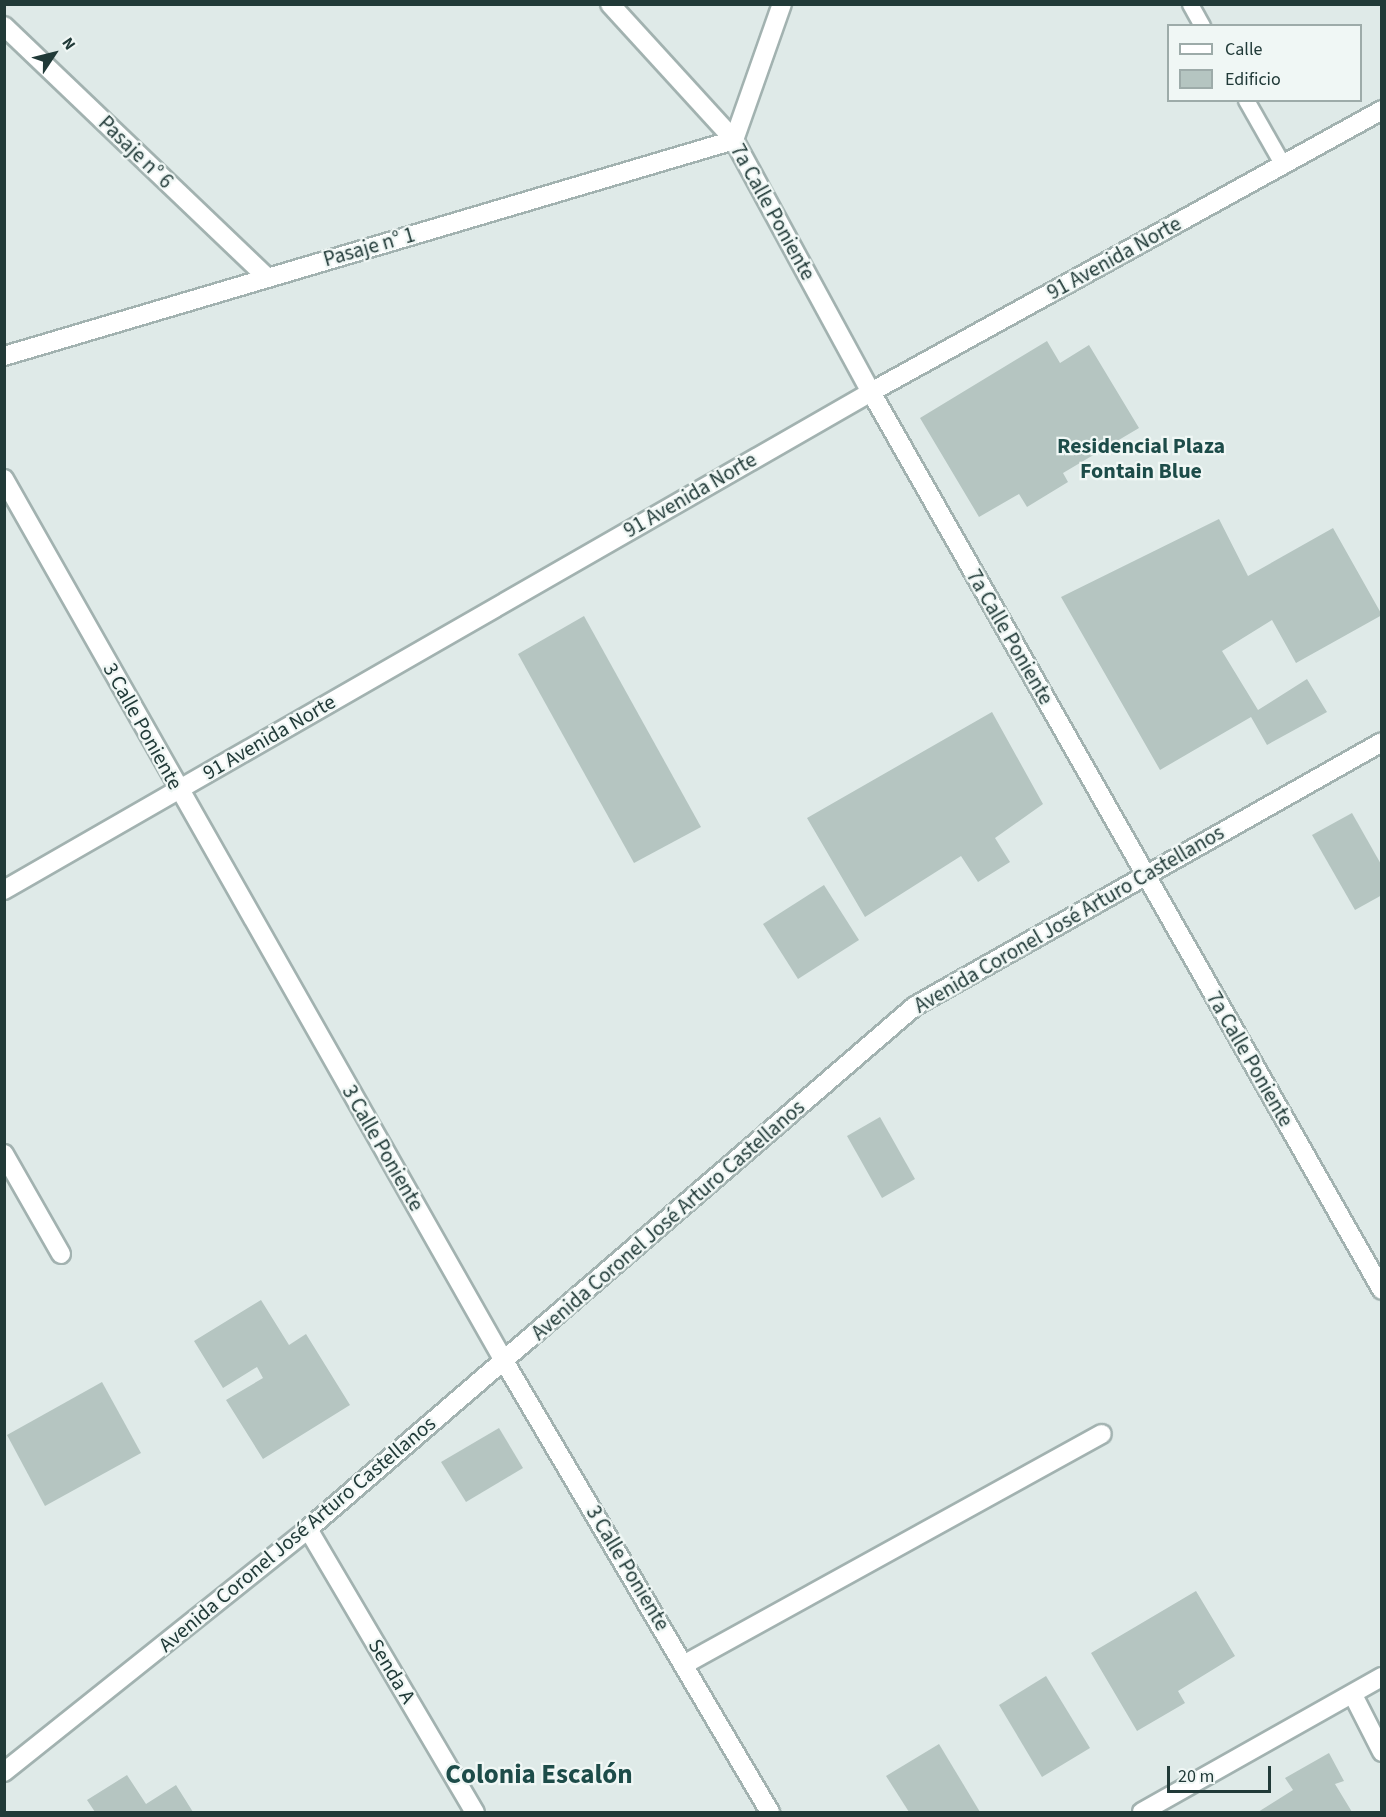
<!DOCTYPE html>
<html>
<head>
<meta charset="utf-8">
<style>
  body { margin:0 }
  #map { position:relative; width:1386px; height:1817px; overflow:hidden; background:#dfeae8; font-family:"Source Sans 3",sans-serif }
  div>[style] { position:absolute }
  .building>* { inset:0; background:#b5c5c1 }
  .roads { filter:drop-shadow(2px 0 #a2b2b0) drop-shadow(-2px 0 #a2b2b0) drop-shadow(0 2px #a2b2b0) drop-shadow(0 -2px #a2b2b0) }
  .service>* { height:15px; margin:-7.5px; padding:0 7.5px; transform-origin:7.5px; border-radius:7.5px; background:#fff }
  .minor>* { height:18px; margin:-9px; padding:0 9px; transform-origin:9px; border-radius:9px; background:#fff }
  .tertiary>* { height:18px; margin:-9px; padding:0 9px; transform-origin:9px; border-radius:9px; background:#fff }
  span { translate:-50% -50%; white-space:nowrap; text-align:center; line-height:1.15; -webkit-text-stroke:4.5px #f0f7f5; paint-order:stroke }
  .street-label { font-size:21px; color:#213a38 }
  .neighbourhood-label { font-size:22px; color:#1d4c49; font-weight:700 }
  .district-label { font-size:27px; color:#1d4c49; font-weight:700 }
  .frame { position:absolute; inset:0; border:6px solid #213a38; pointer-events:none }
  .legend { position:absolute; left:1167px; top:24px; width:195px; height:78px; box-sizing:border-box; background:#f0f7f5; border:2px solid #9daba9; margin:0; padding:8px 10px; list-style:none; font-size:18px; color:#213a38 }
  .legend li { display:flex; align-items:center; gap:12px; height:30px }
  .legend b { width:30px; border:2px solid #9daba9 }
  .north { position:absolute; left:24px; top:24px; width:60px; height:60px; -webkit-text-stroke:4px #f0f7f5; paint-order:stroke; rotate:55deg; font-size:16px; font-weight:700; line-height:24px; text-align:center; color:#213a38 }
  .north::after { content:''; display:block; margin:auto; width:21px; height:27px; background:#213a38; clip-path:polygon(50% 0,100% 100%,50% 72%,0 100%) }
  .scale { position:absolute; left:1167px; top:1766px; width:104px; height:27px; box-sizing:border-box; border:3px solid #213a38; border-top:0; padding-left:8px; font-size:18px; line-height:21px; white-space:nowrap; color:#213a38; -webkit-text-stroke:4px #f0f7f5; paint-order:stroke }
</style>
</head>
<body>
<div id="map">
  <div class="building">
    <i style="clip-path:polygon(1047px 341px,1060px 363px,1089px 345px,1139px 428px,1063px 473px,1068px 482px,1027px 507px,1019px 494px,979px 517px,920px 418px)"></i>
    <i style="clip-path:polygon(1219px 519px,1248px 576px,1333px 528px,1382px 615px,1296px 663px,1272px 620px,1222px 651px,1258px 710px,1307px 679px,1327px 712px,1267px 745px,1251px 717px,1160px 770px,1061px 597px)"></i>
    <i style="clip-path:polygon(584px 616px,701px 827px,634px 863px,518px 654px)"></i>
    <i style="clip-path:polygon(992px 712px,1043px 804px,995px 838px,1010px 862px,978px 882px,961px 856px,865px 917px,807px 818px)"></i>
    <i style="clip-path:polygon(1352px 813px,1382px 866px,1382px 895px,1355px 910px,1312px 835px)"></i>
    <i style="clip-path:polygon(824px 885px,859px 940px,798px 979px,763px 924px)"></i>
    <i style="clip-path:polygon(880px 1117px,915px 1179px,882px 1198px,847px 1136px)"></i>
    <i style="clip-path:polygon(261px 1300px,289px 1345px,306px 1334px,350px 1405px,263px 1459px,226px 1400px,263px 1378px,257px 1367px,223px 1388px,194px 1341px)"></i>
    <i style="clip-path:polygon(102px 1382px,141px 1453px,45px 1506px,7px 1435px)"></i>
    <i style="clip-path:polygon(499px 1428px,523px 1468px,466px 1502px,441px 1462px)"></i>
    <i style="clip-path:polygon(1196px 1591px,1235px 1656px,1178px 1691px,1185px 1703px,1137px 1731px,1091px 1653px)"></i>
    <i style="clip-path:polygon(1046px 1676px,1090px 1748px,1042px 1777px,999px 1705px)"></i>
    <i style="clip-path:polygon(939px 1744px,980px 1812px,909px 1812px,886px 1776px)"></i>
    <i style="clip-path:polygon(1329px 1753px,1344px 1781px,1335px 1784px,1352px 1812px,1258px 1812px,1293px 1790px,1285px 1778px)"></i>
    <i style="clip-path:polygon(127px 1775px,146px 1804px,176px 1785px,193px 1812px,95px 1812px,87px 1800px)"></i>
  </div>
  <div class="roads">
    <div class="service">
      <i style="left:1190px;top:4px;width:25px;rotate:61deg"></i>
      <i style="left:1246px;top:100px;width:75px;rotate:60.4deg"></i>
    </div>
    <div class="minor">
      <i style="left:610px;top:4px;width:184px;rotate:47.6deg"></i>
      <i style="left:734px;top:140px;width:287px;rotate:61.5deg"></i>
      <i style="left:871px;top:392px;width:1033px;rotate:60.36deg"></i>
      <i style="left:4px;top:26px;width:364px;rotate:43.7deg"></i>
      <i style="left:734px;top:140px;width:144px;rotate:-70.6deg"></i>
      <i style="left:4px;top:356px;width:761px;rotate:-16.48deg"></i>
      <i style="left:4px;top:479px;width:1014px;rotate:60.45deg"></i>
      <i style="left:504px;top:1361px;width:524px;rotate:59.47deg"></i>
      <i style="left:4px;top:890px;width:1000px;rotate:-29.87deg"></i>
      <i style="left:871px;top:392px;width:584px;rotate:-28.89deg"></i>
      <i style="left:4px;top:1154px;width:115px;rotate:60.3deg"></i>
      <i style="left:308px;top:1529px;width:329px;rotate:59.5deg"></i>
      <i style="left:685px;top:1664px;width:476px;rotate:-28.9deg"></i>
      <i style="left:1353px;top:1695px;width:64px;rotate:63deg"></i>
    </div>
    <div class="tertiary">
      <i style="left:4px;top:1772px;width:389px;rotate:-38.6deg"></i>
      <i style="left:308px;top:1529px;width:801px;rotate:-40.75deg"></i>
      <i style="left:915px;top:1006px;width:536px;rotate:-29.48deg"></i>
      <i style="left:1142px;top:1812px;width:275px;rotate:-29.4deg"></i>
    </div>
  </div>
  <div class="street-label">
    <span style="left:136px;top:152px;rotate:44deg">Pasaje n° 6</span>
    <span style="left:773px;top:212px;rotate:61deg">7a Calle Poniente</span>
    <span style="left:369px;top:247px;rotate:-16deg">Pasaje n° 1</span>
    <span style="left:1114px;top:258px;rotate:-29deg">91 Avenida Norte</span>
    <span style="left:690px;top:495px;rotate:-30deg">91 Avenida Norte</span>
    <span style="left:1010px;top:637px;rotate:60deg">7a Calle Poniente</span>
    <span style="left:143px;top:726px;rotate:61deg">3 Calle Poniente</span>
    <span style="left:269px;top:737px;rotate:-30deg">91 Avenida Norte</span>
    <span style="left:1069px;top:919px;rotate:-30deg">Avenida Coronel José Arturo Castellanos</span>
    <span style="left:1250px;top:1059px;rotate:60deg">7a Calle Poniente</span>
    <span style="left:383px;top:1148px;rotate:60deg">3 Calle Poniente</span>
    <span style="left:668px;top:1220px;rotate:-41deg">Avenida Coronel José Arturo Castellanos</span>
    <span style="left:297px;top:1534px;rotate:-40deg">Avenida Coronel José Arturo Castellanos</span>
    <span style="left:628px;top:1568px;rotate:59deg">3 Calle Poniente</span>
    <span style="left:392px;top:1671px;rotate:59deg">Senda A</span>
  </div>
  <div class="neighbourhood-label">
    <span style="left:1141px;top:459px">Residencial Plaza<br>Fontain Blue</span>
  </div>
  <div class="district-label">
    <span style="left:539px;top:1775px">Colonia Escalón</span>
  </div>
  <div class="frame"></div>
  <ul class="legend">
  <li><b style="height:8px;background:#fff"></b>Calle</li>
  <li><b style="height:16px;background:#b5c5c1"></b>Edificio</li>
  </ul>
  <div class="north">N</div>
  <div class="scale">20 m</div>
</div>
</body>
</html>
